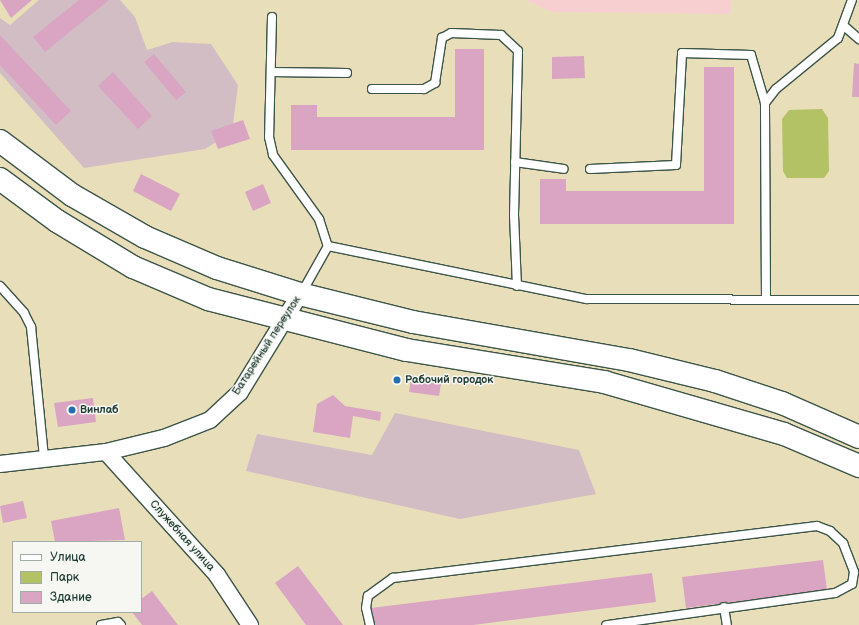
<!DOCTYPE html>
<html>
<head>
<meta charset="utf-8">
<style>
  body { margin:0 }
  #map { position:relative; width:859px; height:625px; overflow:hidden; background:#e9deba; font-family:"Balsamiq Sans",sans-serif }
  div>[style] { position:absolute }
  .built>* { inset:0; background:#f7cfd0 }
  .industrial>* { inset:0; background:#d2bdc5 }
  .green>* { inset:0; background:#b3c264 }
  .building>* { inset:0; background:#d9a5c3 }
  .roads { filter:drop-shadow(1px 0 #3d5548) drop-shadow(-1px 0 #3d5548) drop-shadow(0 1px #3d5548) drop-shadow(0 -1px #3d5548) }
  .service>* { height:8px; margin:-4px; padding:0 4px; transform-origin:4px; border-radius:4px; background:#fff }
  .minor>* { height:16px; margin:-8px; padding:0 8px; transform-origin:8px; border-radius:8px; background:#fff }
  .secondary>* { height:22px; margin:-11px; padding:0 11px; transform-origin:11px; border-radius:11px; background:#fff }
  .dots>* { width:11px; height:11px; translate:-50% -50%; box-sizing:border-box; border:2px solid #f6f6f2; border-radius:50% }
  span { translate:-50% -50%; white-space:nowrap; text-align:center; line-height:1.15; -webkit-text-stroke:3px #f6f6f2; paint-order:stroke }
  .street-label { font-size:11px; color:#1f3d34 }
  .poi-label { font-size:11px; color:#1f3d34; font-weight:700 }
  .left { translate:0 -50%; text-align:left }
  .legend { position:absolute; left:12px; top:541px; width:130px; height:72px; box-sizing:border-box; background:#f6f6f2; border:1px solid #a0aca6; margin:0; padding:5px 7px; list-style:none; font-size:12px; color:#1f3d34 }
  .legend li { display:flex; align-items:center; gap:8px; height:20px }
  .legend b { width:20px; border:1px solid #a0aca6 }
</style>
</head>
<body>
<div id="map">
  <div class="built">
    <i style="clip-path:polygon(526px 0,731px 0,731px 14px,552px 12px)"></i>
  </div>
  <div class="industrial">
    <i style="clip-path:polygon(39px 0,120px 0,135px 17px,147px 50px,173px 42px,211px 44px,238px 85px,232px 132px,205px 149px,84px 168px,0 73px,0 18px,10px 25px)"></i>
    <i style="clip-path:polygon(395px 413px,579px 450px,596px 494px,460px 519px,246px 471px,257px 434px,372px 455px)"></i>
  </div>
  <div class="green">
    <i style="clip-path:polygon(822px 109px,828px 118px,829px 171px,824px 178px,787px 178px,783px 171px,782px 119px,789px 110px)"></i>
  </div>
  <div class="building">
    <i style="clip-path:polygon(0 0,32px 0,11px 18px)"></i>
    <i style="clip-path:polygon(79px 0,109px 0,45px 52px,33px 37px)"></i>
    <i style="clip-path:polygon(0 35px,71px 111px,56px 125px,0 65px)"></i>
    <i style="clip-path:polygon(455px 49px,484px 49px,484px 150px,291px 150px,291px 105px,317px 105px,317px 117px,455px 117px)"></i>
    <i style="clip-path:polygon(154px 54px,186px 92px,176px 100px,144px 62px)"></i>
    <i style="clip-path:polygon(584px 56px,585px 78px,552px 79px,552px 57px)"></i>
    <i style="clip-path:polygon(854px 63px,859px 64px,859px 97px,852px 97px)"></i>
    <i style="clip-path:polygon(704px 67px,734px 67px,734px 224px,540px 224px,540px 179px,566px 179px,566px 191px,704px 191px)"></i>
    <i style="clip-path:polygon(113px 72px,152px 116px,138px 129px,98px 86px)"></i>
    <i style="clip-path:polygon(243px 120px,250px 139px,218px 149px,211px 131px)"></i>
    <i style="clip-path:polygon(141px 174px,180px 194px,171px 211px,133px 191px)"></i>
    <i style="clip-path:polygon(263px 184px,271px 203px,253px 211px,245px 192px)"></i>
    <i style="clip-path:polygon(411px 379px,441px 384px,439px 396px,409px 392px)"></i>
    <i style="clip-path:polygon(333px 395px,345px 406px,381px 412px,380px 421px,353px 416px,350px 438px,313px 432px,317px 404px)"></i>
    <i style="clip-path:polygon(93px 398px,96px 422px,58px 427px,54px 403px)"></i>
    <i style="clip-path:polygon(23px 501px,27px 518px,3px 523px,0 506px)"></i>
    <i style="clip-path:polygon(119px 508px,125px 540px,55px 542px,51px 521px)"></i>
    <i style="clip-path:polygon(823px 560px,827px 590px,686px 608px,682px 577px)"></i>
    <i style="clip-path:polygon(298px 566px,343px 625px,306px 625px,275px 583px)"></i>
    <i style="clip-path:polygon(652px 573px,656px 602px,473px 625px,373px 625px,371px 608px)"></i>
    <i style="clip-path:polygon(152px 591px,178px 625px,142px 625px,132px 612px,141px 612px,141px 599px)"></i>
  </div>
  <div class="roads">
    <div class="service">
      <i style="left:272px;top:17px;width:120px;rotate:91.4deg"></i>
      <i style="left:269px;top:137px;width:18px;rotate:77deg"></i>
      <i style="left:273px;top:155px;width:79px;rotate:54.3deg"></i>
      <i style="left:319px;top:219px;width:28px;rotate:72deg"></i>
      <i style="left:844px;top:26px;width:20px;rotate:41deg"></i>
      <i style="left:271px;top:72px;width:76px;rotate:0.8deg"></i>
      <i style="left:372px;top:89px;width:52px"></i>
      <i style="left:424px;top:89px;width:13px;rotate:-29deg"></i>
      <i style="left:435px;top:83px;width:46px;rotate:-81.2deg"></i>
      <i style="left:442px;top:38px;width:10px;rotate:-29deg"></i>
      <i style="left:451px;top:33px;width:50px;rotate:2.3deg"></i>
      <i style="left:501px;top:35px;width:23px;rotate:43deg"></i>
      <i style="left:518px;top:51px;width:164px;rotate:91.4deg"></i>
      <i style="left:514px;top:215px;width:71px;rotate:87.6deg"></i>
      <i style="left:515px;top:162px;width:49px;rotate:8.1deg"></i>
      <i style="left:590px;top:169px;width:86px;rotate:-2.7deg"></i>
      <i style="left:676px;top:165px;width:112px;rotate:-86.9deg"></i>
      <i style="left:682px;top:53px;width:69px;rotate:1.7deg"></i>
      <i style="left:751px;top:55px;width:50px;rotate:73.7deg"></i>
      <i style="left:328px;top:246px;width:264px;rotate:11.6deg"></i>
      <i style="left:587px;top:299px;width:272px;rotate:0.2deg"></i>
      <i style="left:0;top:286px;width:36px;rotate:48deg"></i>
      <i style="left:24px;top:313px;width:16px;rotate:63deg"></i>
      <i style="left:31px;top:327px;width:132px;rotate:84.3deg"></i>
      <i style="left:301px;top:294px;width:55px;rotate:-60.6deg"></i>
      <i style="left:766px;top:299px;width:196px;rotate:-90.3deg"></i>
      <i style="left:765px;top:103px;width:18px;rotate:-52deg"></i>
      <i style="left:776px;top:89px;width:80px;rotate:-39.4deg"></i>
      <i style="left:838px;top:38px;width:40px;rotate:-69.8deg"></i>
      <i style="left:724px;top:607px;width:18px;rotate:81deg"></i>
      <i style="left:101px;top:625px;width:17px;rotate:-10deg"></i>
      <i style="left:118px;top:622px;width:4px;rotate:45deg"></i>
      <i style="left:370px;top:625px;width:17px;rotate:-103deg"></i>
      <i style="left:366px;top:608px;width:12px;rotate:-81deg"></i>
      <i style="left:368px;top:596px;width:31px;rotate:-36deg"></i>
      <i style="left:393px;top:578px;width:427px;rotate:-7deg"></i>
      <i style="left:817px;top:526px;width:14px;rotate:21deg"></i>
      <i style="left:830px;top:531px;width:18px;rotate:43deg"></i>
      <i style="left:843px;top:543px;width:31px;rotate:69deg"></i>
      <i style="left:854px;top:572px;width:12px;rotate:99deg"></i>
      <i style="left:852px;top:584px;width:19px;rotate:152deg"></i>
      <i style="left:835px;top:593px;width:231px;rotate:172deg"></i>
    </div>
    <div class="minor">
      <i style="left:106px;top:452px;width:166px;rotate:47.9deg"></i>
      <i style="left:217px;top:575px;width:60px;rotate:56.6deg"></i>
      <i style="left:0;top:464px;width:107px;rotate:-6.5deg"></i>
      <i style="left:106px;top:452px;width:60px;rotate:-13.6deg"></i>
      <i style="left:164px;top:438px;width:49px;rotate:-21.4deg"></i>
      <i style="left:210px;top:420px;width:41px;rotate:-43deg"></i>
      <i style="left:240px;top:392px;width:115px;rotate:-58.5deg"></i>
    </div>
    <div class="secondary">
      <i style="left:0;top:141px;width:90px;rotate:36.9deg"></i>
      <i style="left:72px;top:195px;width:84px;rotate:29.9deg"></i>
      <i style="left:145px;top:237px;width:78px;rotate:23.3deg"></i>
      <i style="left:217px;top:268px;width:87px;rotate:17.4deg"></i>
      <i style="left:300px;top:294px;width:116px;rotate:13.9deg"></i>
      <i style="left:413px;top:322px;width:219px;rotate:10deg"></i>
      <i style="left:629px;top:360px;width:89px;rotate:13.7deg"></i>
      <i style="left:715px;top:381px;width:71px;rotate:18.2deg"></i>
      <i style="left:782px;top:403px;width:84px;rotate:23.8deg"></i>
      <i style="left:0;top:179px;width:71px;rotate:36.4deg"></i>
      <i style="left:57px;top:221px;width:89px;rotate:31.2deg"></i>
      <i style="left:133px;top:267px;width:82px;rotate:23.1deg"></i>
      <i style="left:208px;top:299px;width:205px;rotate:14.4deg"></i>
      <i style="left:407px;top:350px;width:200px;rotate:9.2deg"></i>
      <i style="left:604px;top:382px;width:187px;rotate:16.1deg"></i>
      <i style="left:784px;top:434px;width:82px;rotate:23.1deg"></i>
    </div>
  </div>
  <div class="dots">
    <i style="left:397px;top:380px;background:#1f6fb2"></i>
    <i style="left:72px;top:410px;background:#1f6fb2"></i>
  </div>
  <div class="street-label">
    <span style="left:267px;top:346px;rotate:-57deg">Батарейный переулок</span>
    <span style="left:182px;top:536px;rotate:48deg">Служебная улица</span>
  </div>
  <div class="poi-label">
    <span class="left" style="left:405px;top:380px">Рабочий городок</span>
    <span class="left" style="left:80px;top:410px">Винлаб</span>
  </div>
  <ul class="legend">
  <li><b style="height:5px;background:#fff"></b>Улица</li>
  <li><b style="height:11px;background:#b3c264"></b>Парк</li>
  <li><b style="height:11px;background:#d9a5c3"></b>Здание</li>
  </ul>
</div>
</body>
</html>
